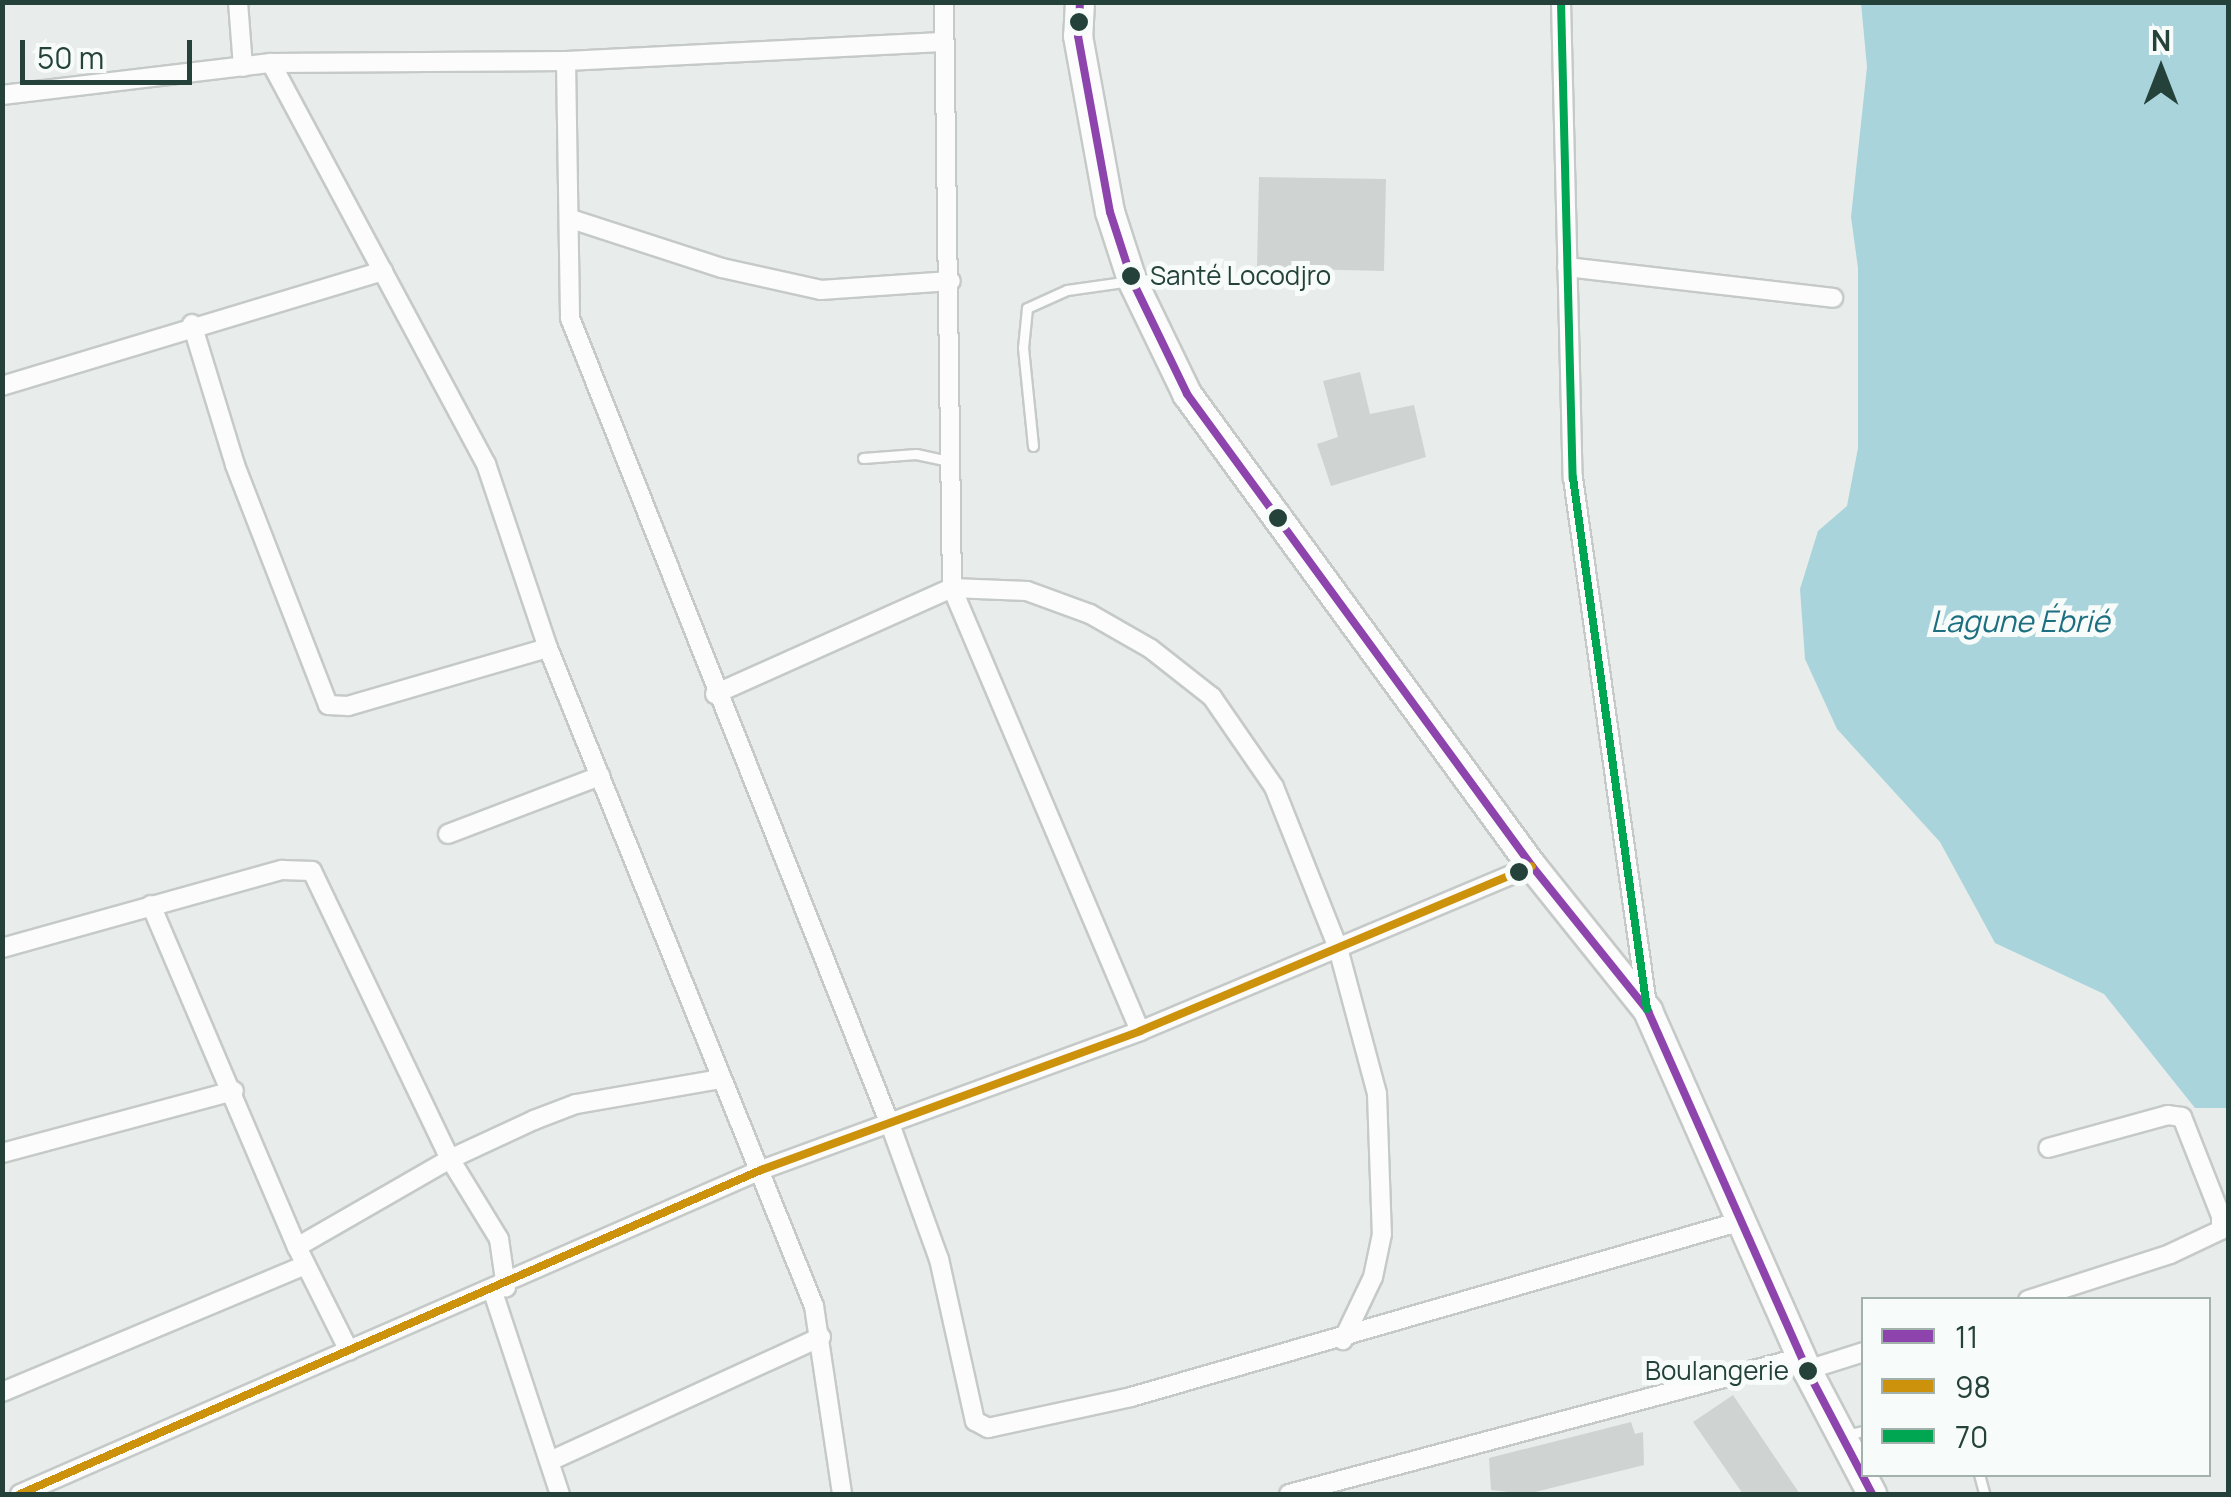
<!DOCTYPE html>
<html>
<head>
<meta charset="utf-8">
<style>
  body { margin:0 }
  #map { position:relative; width:2231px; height:1497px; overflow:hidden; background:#e8edeb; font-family:Manrope,sans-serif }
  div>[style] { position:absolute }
  .water>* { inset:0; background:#a9d4db }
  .building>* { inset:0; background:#cfd4d2 }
  .roads { filter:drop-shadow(2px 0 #c5cac8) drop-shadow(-2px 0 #c5cac8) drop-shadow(0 2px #c5cac8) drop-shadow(0 -2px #c5cac8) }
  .lane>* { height:9px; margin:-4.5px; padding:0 4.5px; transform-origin:4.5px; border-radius:4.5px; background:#fcfcfc }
  .street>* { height:18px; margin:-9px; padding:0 9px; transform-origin:9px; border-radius:9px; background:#fcfcfc }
  .secondary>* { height:28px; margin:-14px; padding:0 14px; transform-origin:14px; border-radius:14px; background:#fcfcfc }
  .bus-1>* { height:8px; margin:-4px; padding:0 4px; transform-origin:4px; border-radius:4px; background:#8e44ad }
  .bus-2>* { height:8px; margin:-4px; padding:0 4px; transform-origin:4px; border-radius:4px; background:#cd920c }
  .bus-3>* { height:8px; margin:-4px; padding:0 4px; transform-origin:4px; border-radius:4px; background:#00a651 }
  .dots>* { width:28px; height:28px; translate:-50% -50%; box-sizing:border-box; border:5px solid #f7fbf9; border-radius:50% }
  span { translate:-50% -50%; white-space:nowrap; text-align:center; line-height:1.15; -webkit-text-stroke:10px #f7fbf9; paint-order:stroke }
  .bus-label { font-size:26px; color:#24423a }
  .left { translate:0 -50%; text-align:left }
  .right { translate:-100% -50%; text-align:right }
  .water-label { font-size:30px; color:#1c6f80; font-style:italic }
  .frame { position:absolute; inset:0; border:5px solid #24423a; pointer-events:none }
  .legend { position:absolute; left:1861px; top:1297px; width:350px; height:180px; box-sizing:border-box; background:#f7fbf9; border:2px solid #a3b1ad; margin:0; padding:12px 18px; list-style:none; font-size:30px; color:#24423a }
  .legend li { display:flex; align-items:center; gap:20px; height:50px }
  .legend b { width:50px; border:2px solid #a3b1ad }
  .north { position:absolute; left:2111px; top:20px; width:100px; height:100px; -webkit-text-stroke:8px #f7fbf9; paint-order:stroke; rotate:0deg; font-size:28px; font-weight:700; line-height:40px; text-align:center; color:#24423a }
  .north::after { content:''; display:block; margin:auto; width:35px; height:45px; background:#24423a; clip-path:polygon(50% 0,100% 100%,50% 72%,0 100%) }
  .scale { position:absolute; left:20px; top:40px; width:172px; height:45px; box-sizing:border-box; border:5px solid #24423a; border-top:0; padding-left:12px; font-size:30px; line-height:35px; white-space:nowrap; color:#24423a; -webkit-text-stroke:8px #f7fbf9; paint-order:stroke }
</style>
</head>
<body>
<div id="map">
  <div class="water">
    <i style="clip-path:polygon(1861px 3px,2228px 3px,2228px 1108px,2195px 1108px,2104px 994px,1995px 943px,1940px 842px,1837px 729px,1805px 659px,1800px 589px,1818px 531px,1847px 506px,1858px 448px,1858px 268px,1851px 217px,1867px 67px)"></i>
  </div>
  <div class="building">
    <i style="clip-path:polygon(1259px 177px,1386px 179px,1384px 271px,1257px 268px)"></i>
    <i style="clip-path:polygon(1360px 372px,1370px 414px,1414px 405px,1426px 457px,1331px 486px,1317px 444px,1338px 437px,1323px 381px)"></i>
    <i style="clip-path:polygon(1733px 1395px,1787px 1475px,1800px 1494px,1743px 1494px,1693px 1422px)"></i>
    <i style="clip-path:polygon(1631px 1422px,1635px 1434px,1643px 1432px,1644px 1465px,1527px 1494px,1491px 1490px,1489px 1458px)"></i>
  </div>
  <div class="roads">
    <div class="lane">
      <i style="left:1033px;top:446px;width:99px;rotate:-95.8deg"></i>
      <i style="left:1023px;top:348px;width:40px;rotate:-84.3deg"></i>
      <i style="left:1027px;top:308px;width:44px;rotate:-24.2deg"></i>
      <i style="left:1067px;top:290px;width:64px;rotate:-8.1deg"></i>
      <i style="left:863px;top:458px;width:53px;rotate:-4.3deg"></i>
      <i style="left:916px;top:454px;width:34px;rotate:12deg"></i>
      <i style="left:1846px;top:1435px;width:18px;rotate:-13deg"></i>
      <i style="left:1979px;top:1474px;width:20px;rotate:75deg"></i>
    </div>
    <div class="street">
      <i style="left:238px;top:2px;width:65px;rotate:85.6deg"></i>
      <i style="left:944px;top:2px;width:586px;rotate:89.22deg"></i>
      <i style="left:952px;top:588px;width:481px;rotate:67deg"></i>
      <i style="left:1561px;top:2px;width:476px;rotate:88.6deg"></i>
      <i style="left:1573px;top:478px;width:532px;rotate:82.01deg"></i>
      <i style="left:566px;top:61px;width:257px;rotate:89.1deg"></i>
      <i style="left:570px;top:318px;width:867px;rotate:68.35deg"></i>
      <i style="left:890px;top:1124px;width:144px;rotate:70.1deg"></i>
      <i style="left:939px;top:1259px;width:166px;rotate:77.5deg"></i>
      <i style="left:975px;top:1421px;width:15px;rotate:28deg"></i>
      <i style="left:988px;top:1428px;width:146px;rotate:-12.2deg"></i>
      <i style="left:1131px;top:1397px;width:639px;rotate:-16.08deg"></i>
      <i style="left:271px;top:63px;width:455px;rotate:61.8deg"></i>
      <i style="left:486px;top:464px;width:194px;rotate:71.4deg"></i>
      <i style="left:548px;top:648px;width:710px;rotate:67.99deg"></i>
      <i style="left:814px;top:1306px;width:190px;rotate:81.5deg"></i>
      <i style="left:2px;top:95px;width:271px;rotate:-6.8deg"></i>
      <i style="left:271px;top:63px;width:295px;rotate:-0.4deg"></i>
      <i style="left:566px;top:61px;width:377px;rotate:-2.9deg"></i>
      <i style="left:571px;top:219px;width:159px;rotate:18deg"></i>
      <i style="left:722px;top:268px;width:101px;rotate:12.5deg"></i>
      <i style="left:821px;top:290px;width:130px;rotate:-4deg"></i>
      <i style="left:1567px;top:267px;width:268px;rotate:6.6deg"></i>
      <i style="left:192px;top:324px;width:147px;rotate:73deg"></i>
      <i style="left:235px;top:465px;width:257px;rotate:68.8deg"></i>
      <i style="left:328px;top:705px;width:20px;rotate:3deg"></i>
      <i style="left:348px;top:706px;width:208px;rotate:-16.2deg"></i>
      <i style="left:2px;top:386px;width:398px;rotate:-16.8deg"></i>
      <i style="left:715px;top:694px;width:260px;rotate:-24.1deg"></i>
      <i style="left:952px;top:588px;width:75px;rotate:2.3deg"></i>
      <i style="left:1027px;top:591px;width:67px;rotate:20.1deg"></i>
      <i style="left:1090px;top:614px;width:70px;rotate:29.8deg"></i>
      <i style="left:1151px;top:649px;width:78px;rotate:38.2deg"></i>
      <i style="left:1212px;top:697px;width:109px;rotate:55.4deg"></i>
      <i style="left:1274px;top:787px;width:173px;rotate:68.3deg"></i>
      <i style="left:1338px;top:948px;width:151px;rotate:75deg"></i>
      <i style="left:1377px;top:1094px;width:140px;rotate:88deg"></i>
      <i style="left:1382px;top:1234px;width:44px;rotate:101.8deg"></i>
      <i style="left:1373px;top:1277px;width:70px;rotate:115.5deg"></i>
      <i style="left:448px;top:834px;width:163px;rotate:-20.9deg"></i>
      <i style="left:151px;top:905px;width:372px;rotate:66.9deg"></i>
      <i style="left:297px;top:1247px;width:116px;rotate:63.4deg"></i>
      <i style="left:2px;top:948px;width:291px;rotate:-15.6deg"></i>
      <i style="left:282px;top:870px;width:30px;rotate:2deg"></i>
      <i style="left:312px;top:871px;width:319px;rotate:64.4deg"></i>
      <i style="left:450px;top:1159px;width:94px;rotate:58.5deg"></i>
      <i style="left:499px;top:1239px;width:49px;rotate:81.7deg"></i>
      <i style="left:2px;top:1153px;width:240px;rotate:-15deg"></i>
      <i style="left:297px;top:1247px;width:177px;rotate:-29.9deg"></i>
      <i style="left:450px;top:1159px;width:93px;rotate:-24.9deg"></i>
      <i style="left:534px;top:1120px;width:45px;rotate:-20.9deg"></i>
      <i style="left:576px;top:1104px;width:147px;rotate:-9.8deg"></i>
      <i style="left:493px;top:1292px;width:213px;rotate:71.7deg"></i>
      <i style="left:2028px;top:1300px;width:149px;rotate:-17.9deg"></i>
      <i style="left:2170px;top:1254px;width:56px;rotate:-25.2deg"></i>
      <i style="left:2221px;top:1230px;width:14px;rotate:-90deg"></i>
      <i style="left:2221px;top:1216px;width:106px;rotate:-111.5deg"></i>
      <i style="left:2182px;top:1117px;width:14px;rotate:-172deg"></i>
      <i style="left:2168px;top:1115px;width:124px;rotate:164.6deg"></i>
      <i style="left:1807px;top:1370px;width:60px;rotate:-17.5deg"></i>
      <i style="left:2px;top:1392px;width:329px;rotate:-22.7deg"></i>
      <i style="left:550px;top:1461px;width:298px;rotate:-24.6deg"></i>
      <i style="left:20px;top:1494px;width:809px;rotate:-23.62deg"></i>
      <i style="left:761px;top:1170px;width:404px;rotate:-20.1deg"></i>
      <i style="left:1140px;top:1031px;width:425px;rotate:-22.8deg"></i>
      <i style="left:1289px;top:1494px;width:531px;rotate:-14.95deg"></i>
    </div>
    <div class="secondary">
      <i style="left:1080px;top:2px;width:34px;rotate:93deg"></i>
      <i style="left:1078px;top:36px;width:179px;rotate:79.7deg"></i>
      <i style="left:1110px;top:212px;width:71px;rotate:72.1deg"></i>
      <i style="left:1132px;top:280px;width:127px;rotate:64.2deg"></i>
      <i style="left:1187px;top:394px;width:585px;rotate:53.84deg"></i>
      <i style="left:1532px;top:866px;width:186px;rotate:51.3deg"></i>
      <i style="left:1648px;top:1011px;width:393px;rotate:66.1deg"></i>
      <i style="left:1807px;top:1370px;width:140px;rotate:62.3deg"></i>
    </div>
  </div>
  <div class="bus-1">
    <i style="left:1080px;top:2px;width:34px;rotate:93deg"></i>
    <i style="left:1078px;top:36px;width:179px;rotate:79.7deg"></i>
    <i style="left:1110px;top:212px;width:71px;rotate:72.1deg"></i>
    <i style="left:1132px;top:280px;width:127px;rotate:64.2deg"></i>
    <i style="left:1187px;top:394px;width:585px;rotate:53.84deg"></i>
    <i style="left:1532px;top:866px;width:186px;rotate:51.3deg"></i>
    <i style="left:1648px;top:1011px;width:393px;rotate:66.1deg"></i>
    <i style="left:1807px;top:1370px;width:140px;rotate:62.3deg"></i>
  </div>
  <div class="bus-2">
    <i style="left:20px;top:1494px;width:809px;rotate:-23.62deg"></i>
    <i style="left:761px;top:1170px;width:404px;rotate:-20.1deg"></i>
    <i style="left:1140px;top:1031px;width:425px;rotate:-22.8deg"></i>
  </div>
  <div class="bus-3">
    <i style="left:1561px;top:2px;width:476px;rotate:88.6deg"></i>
    <i style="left:1573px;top:478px;width:536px;rotate:82.07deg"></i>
  </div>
  <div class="dots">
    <i style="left:1079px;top:22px;background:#24423a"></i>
    <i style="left:1131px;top:276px;background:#24423a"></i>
    <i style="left:1278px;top:518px;background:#24423a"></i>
    <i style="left:1519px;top:872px;background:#24423a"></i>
    <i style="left:1808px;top:1371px;background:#24423a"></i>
  </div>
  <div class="bus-label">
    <span class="left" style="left:1150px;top:276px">Santé Locodjro</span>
    <span class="right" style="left:1789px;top:1371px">Boulangerie</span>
  </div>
  <div class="water-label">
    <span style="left:2020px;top:621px">Lagune Ébrié</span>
  </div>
  <div class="frame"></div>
  <ul class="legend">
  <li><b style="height:12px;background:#8e44ad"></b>11</li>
  <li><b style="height:12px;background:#cd920c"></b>98</li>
  <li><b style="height:12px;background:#00a651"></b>70</li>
  </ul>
  <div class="north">N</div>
  <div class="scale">50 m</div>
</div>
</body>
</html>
